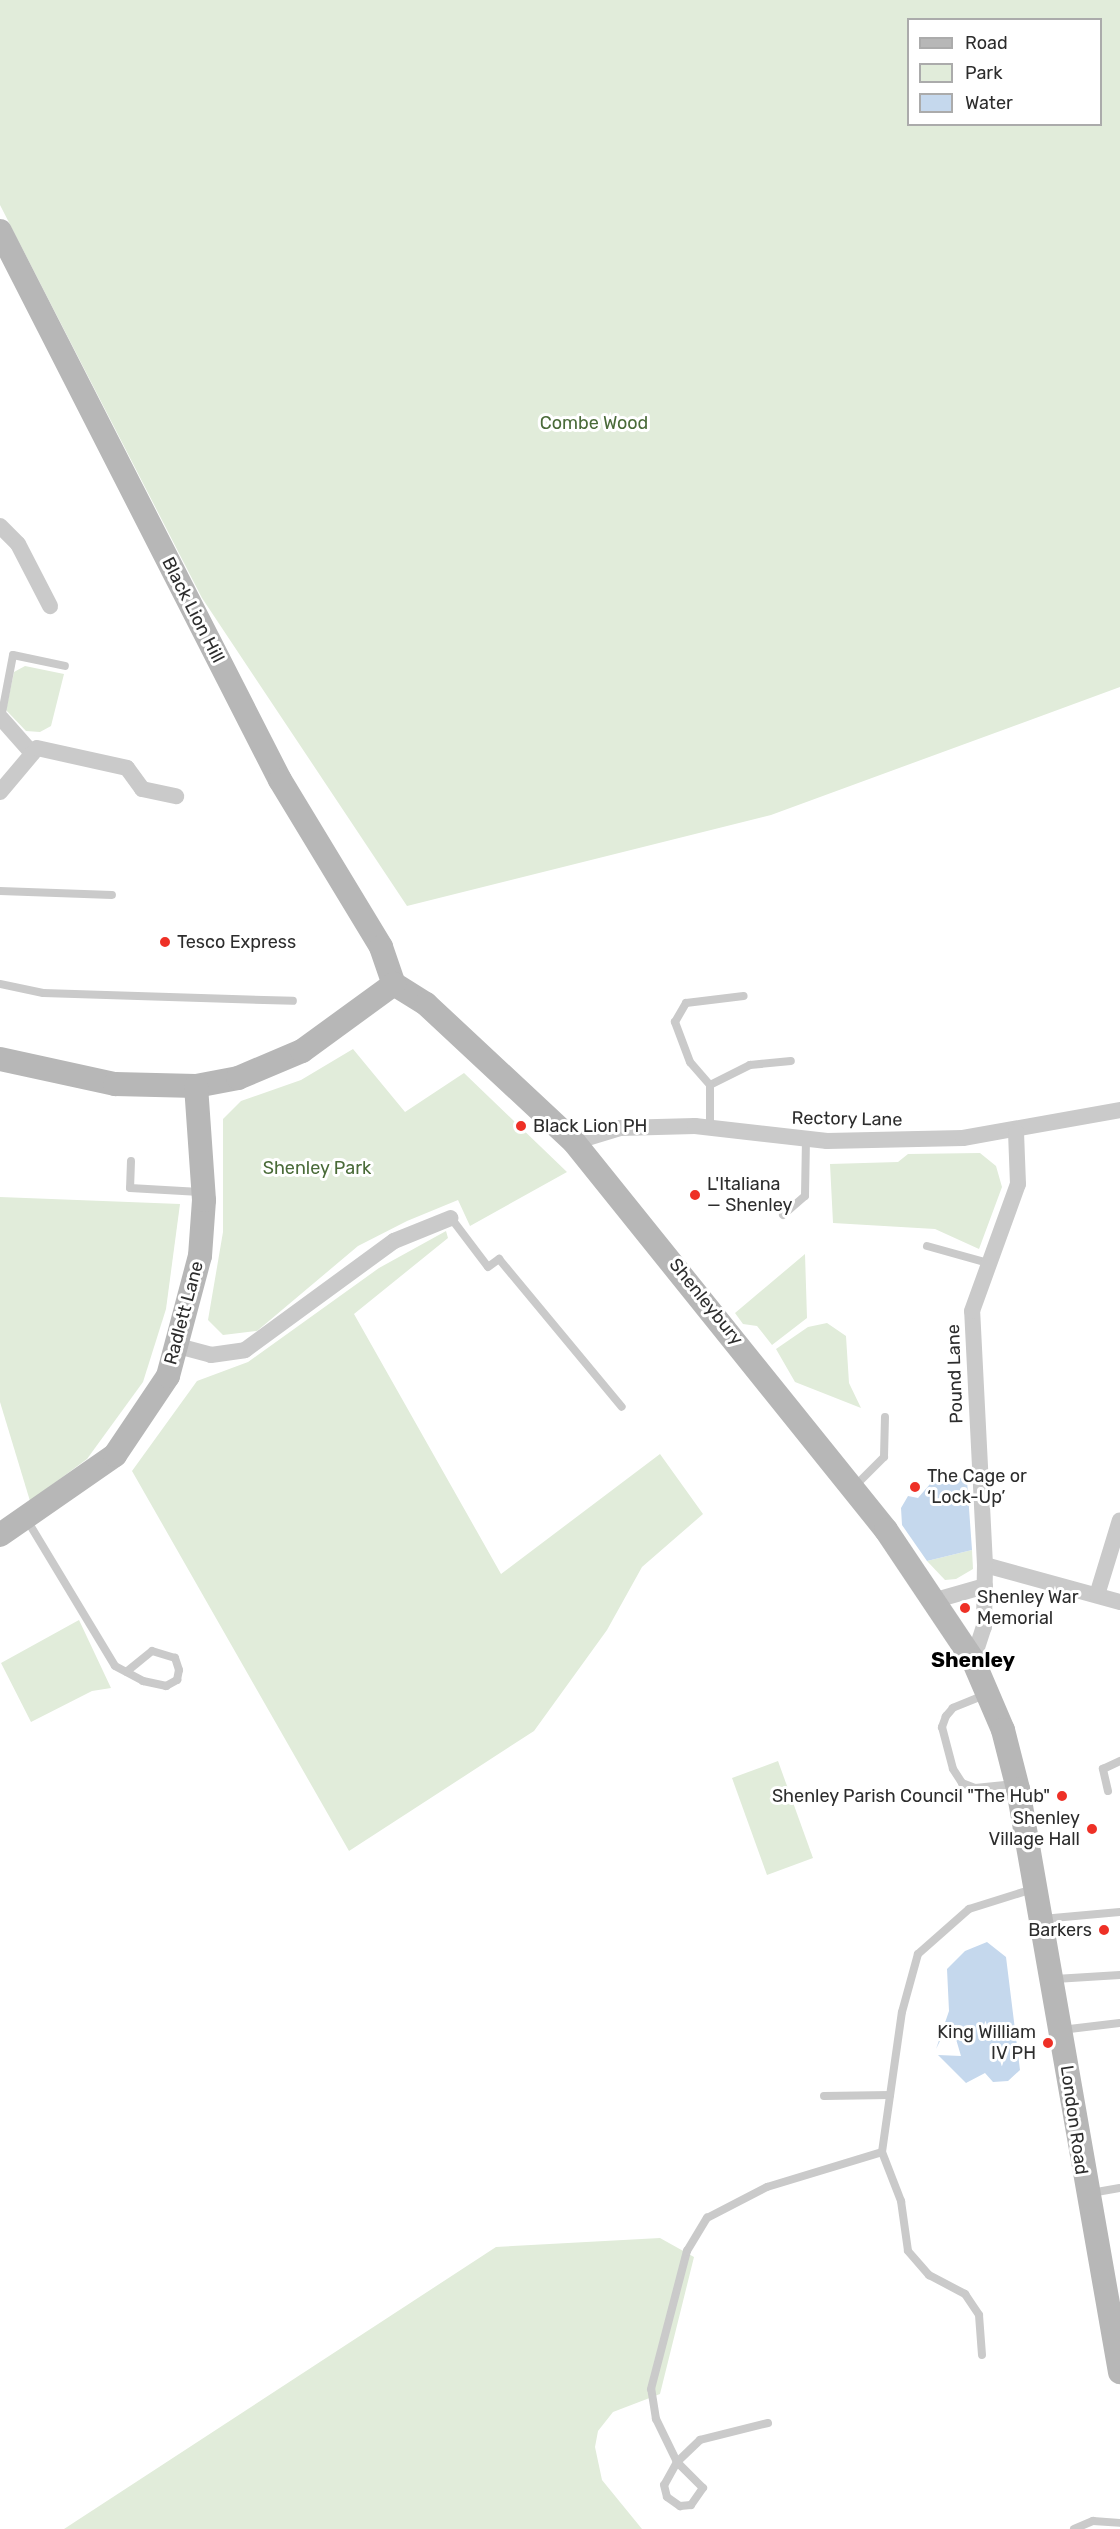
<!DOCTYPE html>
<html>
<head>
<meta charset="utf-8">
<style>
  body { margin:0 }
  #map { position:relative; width:1120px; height:2529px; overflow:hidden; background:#fff; font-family:Rubik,sans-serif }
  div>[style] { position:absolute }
  .green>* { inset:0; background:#e1ecda }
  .water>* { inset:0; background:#c5d8ed }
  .lane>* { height:8px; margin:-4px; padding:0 4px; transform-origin:4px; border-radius:4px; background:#cacaca }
  .street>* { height:16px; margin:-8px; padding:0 8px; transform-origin:8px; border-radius:8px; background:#cacaca }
  .secondary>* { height:24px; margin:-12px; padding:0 12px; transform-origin:12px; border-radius:12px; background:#b7b7b7 }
  .dots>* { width:16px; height:16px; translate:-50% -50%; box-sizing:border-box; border:3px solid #fff; border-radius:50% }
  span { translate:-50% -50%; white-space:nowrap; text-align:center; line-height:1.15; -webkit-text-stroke:6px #fff; paint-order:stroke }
  .park-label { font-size:18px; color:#4a6b39 }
  .street-label { font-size:18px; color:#2d2d2d }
  .poi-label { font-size:18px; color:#2d2d2d }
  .left { translate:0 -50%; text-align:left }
  .right { translate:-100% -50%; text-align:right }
  .quarter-label { font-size:21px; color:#000; font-weight:700 }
  .legend { position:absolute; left:907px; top:18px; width:195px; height:108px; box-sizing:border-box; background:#fff; border:2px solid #ababab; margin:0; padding:8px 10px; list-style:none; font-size:18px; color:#2d2d2d }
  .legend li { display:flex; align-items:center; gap:12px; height:30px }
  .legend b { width:30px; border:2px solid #ababab }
</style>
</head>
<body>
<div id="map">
  <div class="green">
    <i style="clip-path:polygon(evenodd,0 0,1120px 0,1120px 687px,771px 815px,407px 906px,202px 598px,0 205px,0 0,908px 20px,1100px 20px,1100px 124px,908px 124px,908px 20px)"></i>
    <i style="clip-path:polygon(25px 666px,64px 674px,51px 726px,40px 732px,26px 731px,6px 710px,14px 672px)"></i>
    <i style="clip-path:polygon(353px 1049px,405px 1112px,464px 1073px,567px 1172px,470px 1226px,458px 1200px,407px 1221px,358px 1246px,257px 1331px,223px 1335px,208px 1320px,223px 1232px,223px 1119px,241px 1101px,301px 1080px)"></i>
    <i style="clip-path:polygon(980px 1153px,996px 1166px,1002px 1187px,979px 1249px,935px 1229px,833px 1223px,830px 1164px,898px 1162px,908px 1154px)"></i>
    <i style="clip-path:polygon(0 1197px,180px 1204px,166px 1309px,143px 1382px,87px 1459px,30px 1501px,0 1402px)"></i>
    <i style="clip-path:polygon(446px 1231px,448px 1238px,354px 1314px,501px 1574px,660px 1454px,703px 1514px,642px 1567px,607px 1630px,534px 1731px,349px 1851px,132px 1471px,197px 1381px,248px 1362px,379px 1268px)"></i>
    <i style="clip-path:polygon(805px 1254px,807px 1318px,772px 1345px,757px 1326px,743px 1324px,735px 1313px)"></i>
    <i style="clip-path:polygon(827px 1323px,846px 1336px,849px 1383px,861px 1408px,795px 1382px,776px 1349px,808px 1327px)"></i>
    <i style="clip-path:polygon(972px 1550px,973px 1569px,956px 1579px,945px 1580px,927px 1561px)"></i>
    <i style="clip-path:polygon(79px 1620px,111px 1688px,92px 1691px,31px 1722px,1px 1663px)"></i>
    <i style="clip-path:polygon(778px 1761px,813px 1858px,767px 1875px,732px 1778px)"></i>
    <i style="clip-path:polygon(660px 2238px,694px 2257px,660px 2394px,613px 2412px,598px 2431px,595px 2447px,602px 2480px,642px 2529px,64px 2529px,496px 2247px)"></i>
  </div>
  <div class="water">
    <i style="clip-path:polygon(957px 1477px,967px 1480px,972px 1550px,927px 1561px,902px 1525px,901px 1508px,908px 1496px,918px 1498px,930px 1484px)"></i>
    <i style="clip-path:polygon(987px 1942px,1006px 1957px,1020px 2070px,1008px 2081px,993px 2082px,985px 2073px,966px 2083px,938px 2055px,961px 2056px,953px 2029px,945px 2031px,936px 2049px,949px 2011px,947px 1969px,965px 1951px)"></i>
  </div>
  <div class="lane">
    <i style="left:1px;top:718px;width:64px;rotate:-79.2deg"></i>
    <i style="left:13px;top:655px;width:53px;rotate:11.9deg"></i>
    <i style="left:0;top:891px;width:112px;rotate:2deg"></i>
    <i style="left:0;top:984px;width:44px;rotate:11.8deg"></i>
    <i style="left:43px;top:993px;width:250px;rotate:1.8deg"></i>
    <i style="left:710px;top:1085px;width:45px;rotate:-26.6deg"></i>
    <i style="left:750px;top:1065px;width:41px;rotate:-5.6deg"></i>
    <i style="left:710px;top:1126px;width:41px;rotate:-90deg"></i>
    <i style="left:710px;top:1085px;width:30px;rotate:-131deg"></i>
    <i style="left:690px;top:1062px;width:43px;rotate:-110.6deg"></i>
    <i style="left:675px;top:1022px;width:22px;rotate:-60deg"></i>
    <i style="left:686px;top:1003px;width:58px;rotate:-6.9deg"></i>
    <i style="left:131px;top:1161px;width:27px;rotate:92deg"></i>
    <i style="left:130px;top:1188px;width:70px;rotate:3.3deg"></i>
    <i style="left:783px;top:1215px;width:29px;rotate:-41deg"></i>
    <i style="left:805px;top:1196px;width:56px;rotate:-89deg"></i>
    <i style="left:451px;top:1218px;width:61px;rotate:52.9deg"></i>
    <i style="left:488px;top:1267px;width:14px;rotate:-36deg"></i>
    <i style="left:499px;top:1259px;width:192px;rotate:50.3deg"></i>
    <i style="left:927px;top:1246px;width:63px;rotate:15.6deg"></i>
    <i style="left:855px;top:1486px;width:41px;rotate:-45deg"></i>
    <i style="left:884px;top:1457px;width:40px;rotate:-88.6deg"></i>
    <i style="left:27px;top:1520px;width:170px;rotate:58.9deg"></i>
    <i style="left:115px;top:1666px;width:32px;rotate:28deg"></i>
    <i style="left:143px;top:1681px;width:24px;rotate:12deg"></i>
    <i style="left:166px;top:1686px;width:13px;rotate:-29deg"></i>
    <i style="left:177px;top:1680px;width:10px;rotate:-79deg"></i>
    <i style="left:179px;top:1670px;width:13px;rotate:-108deg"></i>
    <i style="left:175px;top:1658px;width:24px;rotate:-163deg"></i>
    <i style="left:152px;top:1651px;width:33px;rotate:141deg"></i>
    <i style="left:987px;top:1694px;width:37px;rotate:158deg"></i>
    <i style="left:953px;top:1708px;width:11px;rotate:131deg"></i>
    <i style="left:946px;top:1716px;width:12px;rotate:110deg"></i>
    <i style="left:942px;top:1727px;width:43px;rotate:75.3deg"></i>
    <i style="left:953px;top:1769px;width:17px;rotate:57deg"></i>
    <i style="left:962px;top:1783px;width:14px;rotate:21deg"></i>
    <i style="left:975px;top:1788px;width:40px;rotate:-5.7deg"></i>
    <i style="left:1108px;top:1791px;width:23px;rotate:-103deg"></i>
    <i style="left:1103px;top:1769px;width:19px;rotate:-25deg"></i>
    <i style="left:1042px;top:1919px;width:78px;rotate:-5.1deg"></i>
    <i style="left:1055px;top:1979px;width:65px;rotate:-3.5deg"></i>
    <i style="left:1061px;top:2030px;width:59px;rotate:-6.8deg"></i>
    <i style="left:824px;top:2096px;width:66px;rotate:-0.9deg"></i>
    <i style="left:882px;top:2152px;width:53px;rotate:68.8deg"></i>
    <i style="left:901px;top:2201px;width:50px;rotate:82deg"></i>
    <i style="left:908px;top:2251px;width:32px;rotate:49deg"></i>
    <i style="left:929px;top:2275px;width:41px;rotate:27.8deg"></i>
    <i style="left:965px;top:2294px;width:25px;rotate:56deg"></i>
    <i style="left:979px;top:2315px;width:40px;rotate:85.7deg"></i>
    <i style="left:1091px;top:2193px;width:29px;rotate:-10deg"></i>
    <i style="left:768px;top:2423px;width:70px;rotate:166deg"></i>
    <i style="left:700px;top:2440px;width:32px;rotate:136deg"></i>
    <i style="left:677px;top:2462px;width:26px;rotate:119deg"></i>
    <i style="left:664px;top:2485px;width:12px;rotate:76deg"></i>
    <i style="left:667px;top:2497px;width:16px;rotate:35deg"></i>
    <i style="left:680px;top:2506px;width:11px;rotate:-5deg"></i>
    <i style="left:691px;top:2505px;width:21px;rotate:-55deg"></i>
    <i style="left:703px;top:2488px;width:37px;rotate:-135deg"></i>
    <i style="left:677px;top:2462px;width:48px;rotate:-116deg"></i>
    <i style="left:656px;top:2419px;width:30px;rotate:-99deg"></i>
    <i style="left:651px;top:2389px;width:143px;rotate:-75.4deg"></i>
    <i style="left:687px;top:2251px;width:39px;rotate:-59deg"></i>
    <i style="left:707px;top:2218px;width:68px;rotate:-27.3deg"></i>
    <i style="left:767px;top:2187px;width:120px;rotate:-16.9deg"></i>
    <i style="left:882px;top:2152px;width:141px;rotate:-81.9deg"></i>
    <i style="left:902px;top:2012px;width:60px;rotate:-74.6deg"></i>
    <i style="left:918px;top:1954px;width:68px;rotate:-41.4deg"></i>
    <i style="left:969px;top:1909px;width:67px;rotate:-17.4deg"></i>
    <i style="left:1074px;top:2529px;width:21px;rotate:-23deg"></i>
    <i style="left:1093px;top:2521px;width:27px;rotate:4deg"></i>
  </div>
  <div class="street">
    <i style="left:0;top:526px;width:25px;rotate:45deg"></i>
    <i style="left:18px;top:544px;width:70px;rotate:62.7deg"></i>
    <i style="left:1px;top:718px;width:47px;rotate:48.5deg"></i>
    <i style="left:0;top:792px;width:57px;rotate:-49.9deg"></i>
    <i style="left:37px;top:748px;width:92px;rotate:12.5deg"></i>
    <i style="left:127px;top:768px;width:26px;rotate:54deg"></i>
    <i style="left:142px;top:789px;width:35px;rotate:12deg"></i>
    <i style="left:574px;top:1142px;width:48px;rotate:-16.9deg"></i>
    <i style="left:620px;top:1128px;width:75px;rotate:-1.5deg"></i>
    <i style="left:695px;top:1126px;width:133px;rotate:6.5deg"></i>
    <i style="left:827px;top:1141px;width:136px;rotate:-1.3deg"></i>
    <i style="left:963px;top:1138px;width:159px;rotate:-10.1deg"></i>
    <i style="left:178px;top:1346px;width:34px;rotate:15deg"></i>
    <i style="left:211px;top:1355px;width:34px;rotate:-8deg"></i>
    <i style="left:245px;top:1350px;width:185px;rotate:-36.2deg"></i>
    <i style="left:394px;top:1241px;width:61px;rotate:-22deg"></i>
    <i style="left:985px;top:1565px;width:140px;rotate:15.3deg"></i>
    <i style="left:1097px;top:1595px;width:78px;rotate:-73deg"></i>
    <i style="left:936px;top:1600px;width:51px;rotate:-15.9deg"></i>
    <i style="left:973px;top:1660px;width:35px;rotate:-72deg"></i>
    <i style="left:984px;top:1627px;width:62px;rotate:-89.1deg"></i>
    <i style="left:985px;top:1565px;width:254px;rotate:-92.9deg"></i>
    <i style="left:972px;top:1311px;width:135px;rotate:-70.1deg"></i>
    <i style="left:1018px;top:1184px;width:52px;rotate:-92.2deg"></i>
  </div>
  <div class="secondary">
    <i style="left:0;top:231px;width:616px;rotate:62.98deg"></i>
    <i style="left:280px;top:780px;width:195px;rotate:58.8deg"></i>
    <i style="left:381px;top:947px;width:39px;rotate:71deg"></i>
    <i style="left:394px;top:984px;width:38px;rotate:32deg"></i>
    <i style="left:426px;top:1004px;width:202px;rotate:43deg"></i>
    <i style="left:574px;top:1142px;width:498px;rotate:51.2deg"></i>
    <i style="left:886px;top:1530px;width:156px;rotate:56.2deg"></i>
    <i style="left:973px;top:1660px;width:76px;rotate:66.8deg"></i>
    <i style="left:1003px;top:1730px;width:61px;rotate:75.7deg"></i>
    <i style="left:1018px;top:1789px;width:592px;rotate:80.08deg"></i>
    <i style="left:0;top:1059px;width:118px;rotate:12.3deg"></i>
    <i style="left:115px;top:1084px;width:81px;rotate:1.4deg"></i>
    <i style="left:196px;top:1086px;width:43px;rotate:-10.8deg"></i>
    <i style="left:238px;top:1078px;width:69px;rotate:-22.9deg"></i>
    <i style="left:302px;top:1051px;width:114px;rotate:-36.1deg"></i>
    <i style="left:0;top:1535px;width:140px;rotate:-34.8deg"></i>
    <i style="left:115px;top:1455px;width:95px;rotate:-56.1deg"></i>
    <i style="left:168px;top:1376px;width:124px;rotate:-75.1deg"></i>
    <i style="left:200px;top:1256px;width:56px;rotate:-85.9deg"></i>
    <i style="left:204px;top:1200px;width:114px;rotate:-94deg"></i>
  </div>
  <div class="dots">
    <i style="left:165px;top:942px;background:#ee3026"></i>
    <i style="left:521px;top:1126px;background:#ee3026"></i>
    <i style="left:695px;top:1195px;background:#ee3026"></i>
    <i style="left:915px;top:1487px;background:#ee3026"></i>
    <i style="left:965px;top:1608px;background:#ee3026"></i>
    <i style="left:1062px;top:1796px;background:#ee3026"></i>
    <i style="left:1092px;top:1829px;background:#ee3026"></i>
    <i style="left:1104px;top:1930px;background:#ee3026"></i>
    <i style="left:1048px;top:2043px;background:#ee3026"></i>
  </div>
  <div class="park-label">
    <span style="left:594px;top:423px">Combe Wood</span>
    <span style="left:317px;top:1168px">Shenley Park</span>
  </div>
  <div class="street-label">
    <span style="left:193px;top:610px;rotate:63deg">Black Lion Hill</span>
    <span style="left:847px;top:1119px;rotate:1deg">Rectory Lane</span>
    <span style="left:706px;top:1302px;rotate:51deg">Shenleybury</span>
    <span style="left:184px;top:1313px;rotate:-75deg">Radlett Lane</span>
    <span style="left:955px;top:1374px;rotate:-92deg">Pound Lane</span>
    <span style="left:1074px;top:2120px;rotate:82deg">London Road</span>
  </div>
  <div class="poi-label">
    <span class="left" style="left:177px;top:942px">Tesco Express</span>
    <span class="left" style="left:533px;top:1126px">Black Lion PH</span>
    <span class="left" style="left:707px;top:1195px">L'Italiana<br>— Shenley</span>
    <span class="left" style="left:927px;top:1487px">The Cage or<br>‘Lock-Up’</span>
    <span class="left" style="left:977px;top:1608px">Shenley War<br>Memorial</span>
    <span class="right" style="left:1050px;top:1796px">Shenley Parish Council "The Hub"</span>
    <span class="right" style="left:1080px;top:1829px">Shenley<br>Village Hall</span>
    <span class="right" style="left:1092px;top:1930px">Barkers</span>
    <span class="right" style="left:1036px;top:2043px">King William<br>IV PH</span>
  </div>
  <div class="quarter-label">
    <span style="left:973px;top:1660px">Shenley</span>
  </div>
  <ul class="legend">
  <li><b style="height:8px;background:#b7b7b7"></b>Road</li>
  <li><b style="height:16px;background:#e1ecda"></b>Park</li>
  <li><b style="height:16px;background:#c5d8ed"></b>Water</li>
  </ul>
</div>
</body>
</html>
